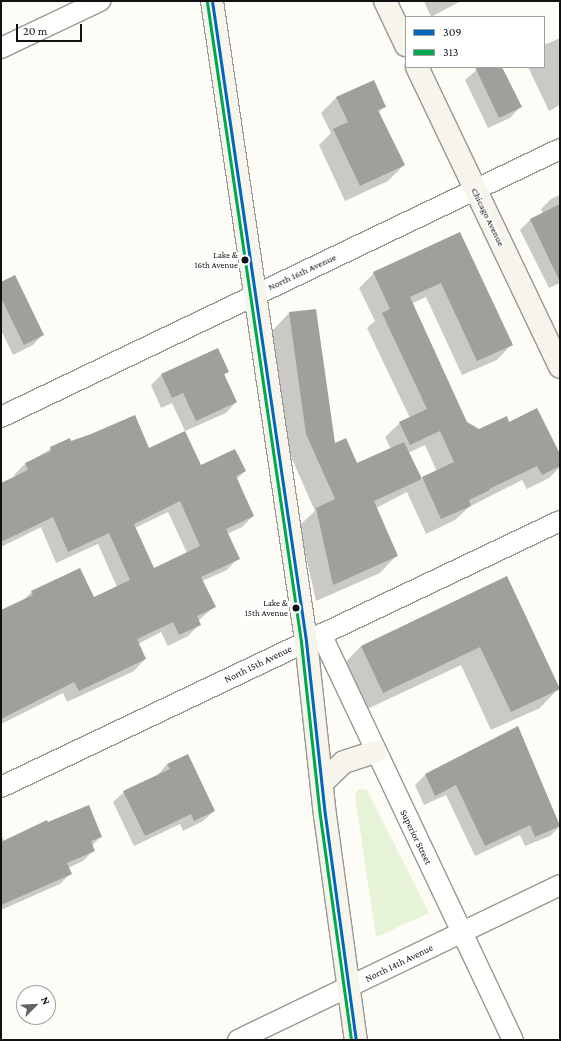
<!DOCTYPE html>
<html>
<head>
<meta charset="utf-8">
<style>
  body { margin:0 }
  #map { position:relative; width:561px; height:1041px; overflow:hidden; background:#fdfcf7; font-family:"Crimson Pro",serif }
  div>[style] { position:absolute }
  .green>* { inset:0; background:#e7f3d7 }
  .shadow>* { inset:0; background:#0003 }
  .building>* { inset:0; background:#a19f9c }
  .roads { filter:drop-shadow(1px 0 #979795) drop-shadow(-1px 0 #979795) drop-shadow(0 1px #979795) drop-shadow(0 -1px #979795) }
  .minor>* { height:20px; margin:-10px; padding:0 10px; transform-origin:10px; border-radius:10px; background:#fffffe }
  .secondary>* { height:22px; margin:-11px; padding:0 11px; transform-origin:11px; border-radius:11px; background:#f6f4eb }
  .bus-1>* { height:3px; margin:-1.5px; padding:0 1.5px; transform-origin:1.5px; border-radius:1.5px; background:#0065bd }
  .bus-2>* { height:3px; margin:-1.5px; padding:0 1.5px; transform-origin:1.5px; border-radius:1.5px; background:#00a651 }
  .dots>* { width:11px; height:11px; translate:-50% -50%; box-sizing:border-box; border:2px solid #fff; border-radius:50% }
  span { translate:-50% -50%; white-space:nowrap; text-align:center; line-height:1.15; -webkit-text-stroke:4px #fff; paint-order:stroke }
  .bus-label { font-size:9px; color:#111 }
  .right { translate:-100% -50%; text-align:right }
  .street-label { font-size:10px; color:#111 }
  .frame { position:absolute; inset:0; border:2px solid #111; pointer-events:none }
  .legend { position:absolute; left:405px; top:16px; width:140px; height:52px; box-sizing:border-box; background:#fff; border:1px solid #a0a0a0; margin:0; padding:5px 7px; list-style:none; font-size:12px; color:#111 }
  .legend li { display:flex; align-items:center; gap:8px; height:20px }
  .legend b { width:20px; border:1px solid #a0a0a0 }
  .north { position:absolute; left:16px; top:985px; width:40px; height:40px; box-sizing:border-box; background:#fff; border:1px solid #a0a0a0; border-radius:50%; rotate:66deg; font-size:11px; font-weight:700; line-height:16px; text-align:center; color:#111 }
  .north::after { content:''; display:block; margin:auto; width:14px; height:18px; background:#646362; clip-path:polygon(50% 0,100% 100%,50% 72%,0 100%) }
  .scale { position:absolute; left:16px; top:24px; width:66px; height:18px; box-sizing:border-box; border:2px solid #111; border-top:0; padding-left:5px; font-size:12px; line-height:14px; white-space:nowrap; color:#111; -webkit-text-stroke:3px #fff; paint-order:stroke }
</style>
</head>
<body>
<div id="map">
  <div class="green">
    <i style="clip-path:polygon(358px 789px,367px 790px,429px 913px,376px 937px,355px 796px)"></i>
  </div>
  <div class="shadow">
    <i style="clip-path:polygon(424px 1px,461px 1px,431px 17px)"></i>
    <i style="clip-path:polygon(560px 38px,560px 105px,549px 111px,528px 67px,544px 67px,544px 45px)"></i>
    <i style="clip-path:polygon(480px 67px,501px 67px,520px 107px,510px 118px,488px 128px,465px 80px)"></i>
    <i style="clip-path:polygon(373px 81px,385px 106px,378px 113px,404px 165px,388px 181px,345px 201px,319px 145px,331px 133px,321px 113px,336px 98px)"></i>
    <i style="clip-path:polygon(560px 195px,560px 283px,549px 288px,520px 230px,530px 220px,543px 214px,541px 209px,551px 199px)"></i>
    <i style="clip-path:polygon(evenodd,459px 233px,511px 345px,497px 360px,462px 375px,426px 297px,411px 304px,466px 422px,479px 430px,509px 423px,560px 456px,560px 467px,549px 478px,527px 489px,522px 480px,469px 507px,455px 520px,426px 534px,407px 492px,376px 508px,397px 555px,380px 573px,316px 601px,299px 526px,315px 511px,289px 452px,272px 331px,289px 313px,334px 445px,356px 465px,391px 449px,385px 437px,400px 423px,410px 418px,367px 328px,375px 321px,359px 288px,374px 273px,459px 233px,425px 445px,437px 472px,421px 480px,408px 453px,425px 445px)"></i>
    <i style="clip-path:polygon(1px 283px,43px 334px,33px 345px,13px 355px,1px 330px)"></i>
    <i style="clip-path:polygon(217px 349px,228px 371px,224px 375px,236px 402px,226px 413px,185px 431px,172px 403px,161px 408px,151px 385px,161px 375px)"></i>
    <i style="clip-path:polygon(evenodd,69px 439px,71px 442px,148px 449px,201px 466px,245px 471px,236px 480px,253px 516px,242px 527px,227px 534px,238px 558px,227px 570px,202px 581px,214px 607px,198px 621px,199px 625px,188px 636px,168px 646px,161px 632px,138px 644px,145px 659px,134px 671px,67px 702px,63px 693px,1px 724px,1px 611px,23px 600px,32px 592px,93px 598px,117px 587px,98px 544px,56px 563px,41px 527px,1px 547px,1px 484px,15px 477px,14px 475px,26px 463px,69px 439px,168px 512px,187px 553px,153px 570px,135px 528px,168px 512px)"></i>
    <i style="clip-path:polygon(507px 578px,559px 688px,540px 708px,491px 730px,461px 665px,363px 711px,342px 666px,361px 646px)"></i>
    <i style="clip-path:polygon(518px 728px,560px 826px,550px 836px,525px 846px,520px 835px,475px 856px,446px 795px,424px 805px,415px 785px,425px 775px)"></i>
    <i style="clip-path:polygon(167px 764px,214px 811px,203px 821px,183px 831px,180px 824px,134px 846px,113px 802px,124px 792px,157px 776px)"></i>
    <i style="clip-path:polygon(1px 834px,4px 841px,101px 836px,92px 846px,94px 850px,83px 861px,68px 868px,71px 873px,60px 884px,1px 910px)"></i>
  </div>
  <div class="building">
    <i style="clip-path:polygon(475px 67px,502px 67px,522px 107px,499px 118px)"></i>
    <i style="clip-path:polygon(374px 80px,386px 107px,378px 110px,405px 165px,360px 186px,333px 129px,348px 122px,336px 97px)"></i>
    <i style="clip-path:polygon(560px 204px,560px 282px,530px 219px)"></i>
    <i style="clip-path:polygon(460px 232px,513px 345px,477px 361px,441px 283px,410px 297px,467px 422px,479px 429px,507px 416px,509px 422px,537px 408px,560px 454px,560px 466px,542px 475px,537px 466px,489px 489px,490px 490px,469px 500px,471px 506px,441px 519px,422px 477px,454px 462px,440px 431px,410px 445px,399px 422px,427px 409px,382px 313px,390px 309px,373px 272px)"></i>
    <i style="clip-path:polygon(15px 275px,44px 335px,24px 345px,1px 298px,1px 282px)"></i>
    <i style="clip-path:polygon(316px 309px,335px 443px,346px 438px,357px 463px,404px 442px,422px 479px,374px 501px,398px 556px,333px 585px,316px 508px,335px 499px,306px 434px,289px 312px)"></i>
    <i style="clip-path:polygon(218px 348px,229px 372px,224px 374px,237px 402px,196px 421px,183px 393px,172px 398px,161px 374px)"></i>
    <i style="clip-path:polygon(evenodd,135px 415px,149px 448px,185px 431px,201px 465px,235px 449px,246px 471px,236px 476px,254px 516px,226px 529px,240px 559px,201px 577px,216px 607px,197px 616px,201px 625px,179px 635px,173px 622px,137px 639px,146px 659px,79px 691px,74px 682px,1px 719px,1px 610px,33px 595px,31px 591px,80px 568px,94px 597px,130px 580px,109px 533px,68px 552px,53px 517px,1px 542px,1px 483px,28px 470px,25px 463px,51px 451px,50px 447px,70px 438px,71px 441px,91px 434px,135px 415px,180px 501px,200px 546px,154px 568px,134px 524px,180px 501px)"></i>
    <i style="clip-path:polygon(507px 576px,560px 689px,511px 712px,480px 647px,383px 693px,361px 646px)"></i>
    <i style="clip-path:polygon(518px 726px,560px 826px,535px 837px,530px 825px,485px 846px,456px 785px,435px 796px,425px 774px)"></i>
    <i style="clip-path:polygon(188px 754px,215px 811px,194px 821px,191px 814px,145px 836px,123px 791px,170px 769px,167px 764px)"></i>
    <i style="clip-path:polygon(89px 805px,102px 837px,91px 841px,95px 851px,67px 863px,72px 874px,1px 905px,1px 842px,47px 820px,48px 822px)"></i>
  </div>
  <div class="roads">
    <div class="minor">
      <i style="left:1px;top:48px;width:110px;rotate:-25.4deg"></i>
      <i style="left:1px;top:417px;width:620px;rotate:-25.61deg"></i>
      <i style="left:321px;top:634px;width:449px;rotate:64.7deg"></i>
      <i style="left:1px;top:787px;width:619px;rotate:-25.45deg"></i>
      <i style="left:238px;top:1040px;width:357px;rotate:-25.7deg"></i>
    </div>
    <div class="secondary">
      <i style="left:212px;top:1px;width:647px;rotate:81.64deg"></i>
      <i style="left:306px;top:641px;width:175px;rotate:83.8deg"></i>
      <i style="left:325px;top:815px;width:227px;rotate:82.2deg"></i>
      <i style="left:385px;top:1px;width:49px;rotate:64.5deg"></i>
      <i style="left:417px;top:67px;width:332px;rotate:64.5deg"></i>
      <i style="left:322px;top:783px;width:30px;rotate:-44deg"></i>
      <i style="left:344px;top:762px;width:33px;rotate:-18deg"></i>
    </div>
  </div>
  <div class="bus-1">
    <i style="left:212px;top:1px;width:647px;rotate:81.64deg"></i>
    <i style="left:306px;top:641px;width:175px;rotate:83.8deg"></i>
    <i style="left:325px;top:815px;width:227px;rotate:82.2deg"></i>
  </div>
  <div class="bus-2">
    <i style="left:207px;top:2px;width:647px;rotate:81.64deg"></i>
    <i style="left:301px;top:642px;width:175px;rotate:83.8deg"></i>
    <i style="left:320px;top:816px;width:226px;rotate:82.1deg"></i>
  </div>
  <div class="dots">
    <i style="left:245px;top:260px;background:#111"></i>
    <i style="left:296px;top:608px;background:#111"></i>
  </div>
  <div class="bus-label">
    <span class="right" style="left:238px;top:260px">Lake &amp;<br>16th Avenue</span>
    <span class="right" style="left:288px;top:608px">Lake &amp;<br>15th Avenue</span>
  </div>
  <div class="street-label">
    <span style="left:488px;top:217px;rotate:64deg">Chicago Avenue</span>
    <span style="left:302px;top:272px;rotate:-25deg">North 16th Avenue</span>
    <span style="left:258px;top:664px;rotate:-26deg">North 15th Avenue</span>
    <span style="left:416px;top:837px;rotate:64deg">Superior Street</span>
    <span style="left:399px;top:963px;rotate:-26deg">North 14th Avenue</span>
  </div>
  <div class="frame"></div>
  <ul class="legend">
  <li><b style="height:5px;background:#0065bd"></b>309</li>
  <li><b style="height:5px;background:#00a651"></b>313</li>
  </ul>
  <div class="north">N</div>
  <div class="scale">20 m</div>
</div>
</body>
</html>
